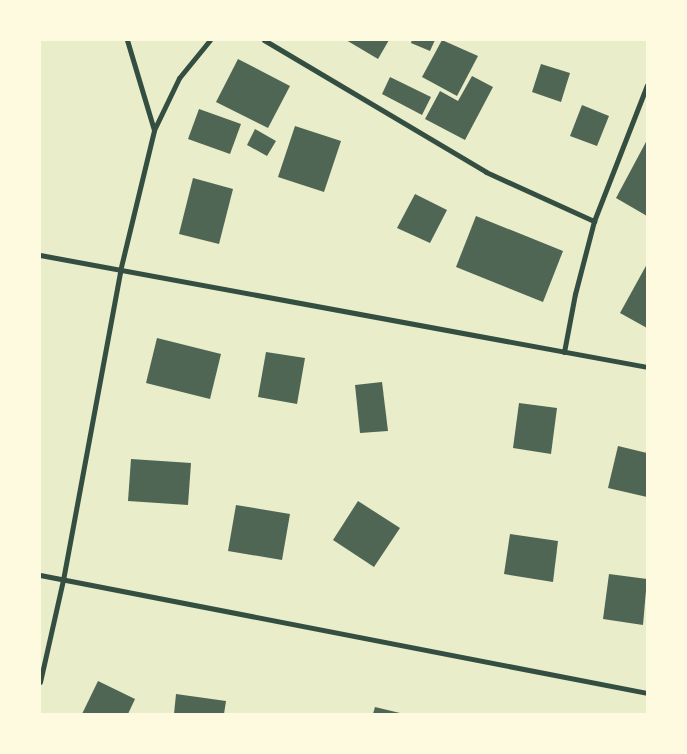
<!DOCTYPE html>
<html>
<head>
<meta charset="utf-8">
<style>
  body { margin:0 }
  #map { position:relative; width:687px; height:754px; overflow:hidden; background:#e9edc9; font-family:"Roboto Condensed",sans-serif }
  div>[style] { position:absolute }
  .building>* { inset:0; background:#4f6655 }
  .minor>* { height:5px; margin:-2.5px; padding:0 2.5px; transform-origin:2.5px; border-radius:2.5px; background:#344e41 }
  span { translate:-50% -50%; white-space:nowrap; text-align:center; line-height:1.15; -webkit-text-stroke:4.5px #fefae0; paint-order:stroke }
  .frame { position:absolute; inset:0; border:41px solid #fefae0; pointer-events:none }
</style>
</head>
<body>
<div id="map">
  <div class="building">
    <i style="clip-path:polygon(346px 40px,389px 40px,378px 59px)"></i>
    <i style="clip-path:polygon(412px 40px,435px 40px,430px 51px,411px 43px)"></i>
    <i style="clip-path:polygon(442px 40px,478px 56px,457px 96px,422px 77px)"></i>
    <i style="clip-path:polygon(238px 59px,290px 86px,268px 128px,216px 102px)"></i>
    <i style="clip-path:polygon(541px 64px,570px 73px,561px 102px,532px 92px)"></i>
    <i style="clip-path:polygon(472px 76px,493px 87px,465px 140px,425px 119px,440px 91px,458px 101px)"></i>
    <i style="clip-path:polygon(390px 77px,431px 97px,422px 115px,382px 94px)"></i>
    <i style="clip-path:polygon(582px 105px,609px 116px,597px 146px,570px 136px)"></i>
    <i style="clip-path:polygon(199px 109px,241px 124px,230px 154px,188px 139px)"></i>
    <i style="clip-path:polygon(295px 126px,341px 141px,324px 192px,278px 177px)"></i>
    <i style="clip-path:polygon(255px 129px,276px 141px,267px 156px,247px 145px)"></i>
    <i style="clip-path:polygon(647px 140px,647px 216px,616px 198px)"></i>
    <i style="clip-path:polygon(193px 178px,233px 189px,219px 244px,179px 234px)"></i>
    <i style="clip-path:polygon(415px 194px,447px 210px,430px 243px,397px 228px)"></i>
    <i style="clip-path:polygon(476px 216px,563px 251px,543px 302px,456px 267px)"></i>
    <i style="clip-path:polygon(647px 264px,647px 328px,620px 313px)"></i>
    <i style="clip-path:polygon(157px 338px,221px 354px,210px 399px,146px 383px)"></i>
    <i style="clip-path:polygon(266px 352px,305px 358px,297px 404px,258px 397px)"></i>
    <i style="clip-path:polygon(382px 382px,388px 431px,360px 433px,355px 385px)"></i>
    <i style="clip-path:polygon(519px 403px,557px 408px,551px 454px,513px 448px)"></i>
    <i style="clip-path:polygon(618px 446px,647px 453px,647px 497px,608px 488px)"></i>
    <i style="clip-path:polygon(131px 459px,191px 463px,188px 505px,128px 501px)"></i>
    <i style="clip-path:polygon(358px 501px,400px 528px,374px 567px,333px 540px)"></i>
    <i style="clip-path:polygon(236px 505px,290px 514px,282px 560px,228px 551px)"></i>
    <i style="clip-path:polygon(510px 534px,558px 541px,553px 582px,504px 574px)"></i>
    <i style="clip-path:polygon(609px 574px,647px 579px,643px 625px,603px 619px)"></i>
    <i style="clip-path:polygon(98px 681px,135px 699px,128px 714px,82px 714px)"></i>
    <i style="clip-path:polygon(176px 694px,226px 701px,224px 714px,174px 714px)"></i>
    <i style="clip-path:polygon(375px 707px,400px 713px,400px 714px,373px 714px)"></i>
  </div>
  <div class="minor">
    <i style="left:127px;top:40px;width:94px;rotate:73.3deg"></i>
    <i style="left:264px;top:40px;width:258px;rotate:30.7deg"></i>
    <i style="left:486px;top:172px;width:119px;rotate:24.4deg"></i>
    <i style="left:40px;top:255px;width:617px;rotate:10.45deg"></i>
    <i style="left:564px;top:352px;width:59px;rotate:-79.3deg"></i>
    <i style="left:575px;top:294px;width:75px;rotate:-75.4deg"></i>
    <i style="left:594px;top:221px;width:146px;rotate:-68.7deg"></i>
    <i style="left:40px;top:575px;width:618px;rotate:11deg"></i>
    <i style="left:40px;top:682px;width:105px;rotate:-77.3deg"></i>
    <i style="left:63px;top:580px;width:314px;rotate:-79.5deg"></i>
    <i style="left:120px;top:271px;width:145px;rotate:-76.4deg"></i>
    <i style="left:154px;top:130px;width:58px;rotate:-64.3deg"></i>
    <i style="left:179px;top:78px;width:49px;rotate:-50.8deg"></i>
  </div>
  <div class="frame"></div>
</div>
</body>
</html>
